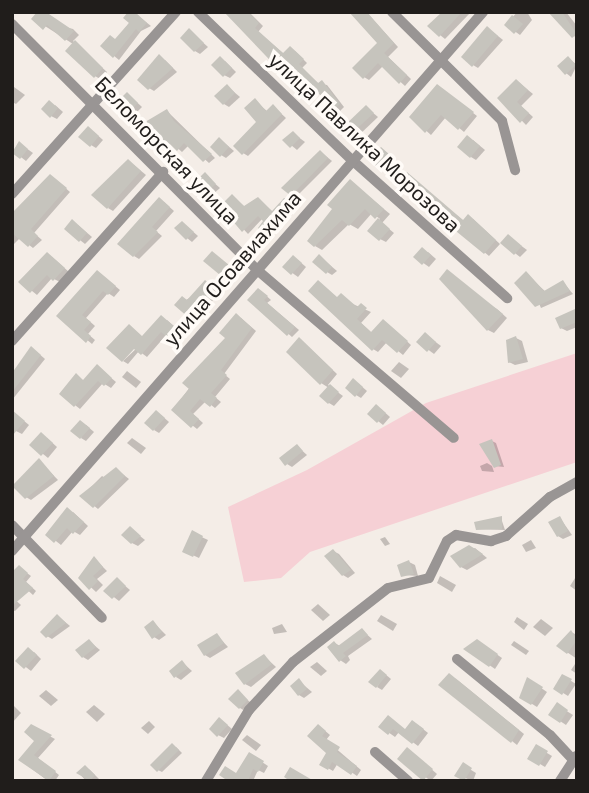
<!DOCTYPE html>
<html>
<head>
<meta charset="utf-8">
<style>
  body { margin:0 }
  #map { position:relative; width:589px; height:793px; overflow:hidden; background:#f4ede7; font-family:"Exo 2",sans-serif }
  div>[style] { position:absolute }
  .green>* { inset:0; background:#f6d0d5 }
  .shadow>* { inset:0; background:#0003 }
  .building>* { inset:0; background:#c6c4bd }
  .minor>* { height:10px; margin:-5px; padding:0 5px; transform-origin:5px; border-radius:5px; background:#999594 }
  span { translate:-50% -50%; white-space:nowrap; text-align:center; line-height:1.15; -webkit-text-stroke:7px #fffbf7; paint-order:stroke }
  .street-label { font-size:21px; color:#201d1b }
  .frame { position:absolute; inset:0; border:14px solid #201d1b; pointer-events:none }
</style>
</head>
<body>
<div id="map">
  <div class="green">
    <i style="clip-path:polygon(577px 353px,577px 462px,310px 552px,281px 578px,244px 582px,228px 507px,307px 470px,426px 403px)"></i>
  </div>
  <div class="shadow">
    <i style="clip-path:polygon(225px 12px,249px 12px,263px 26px,258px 32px,284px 54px,295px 51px,307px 63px,302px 68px,319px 84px,327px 85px,344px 107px,340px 111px,319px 91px,315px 95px,287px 75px)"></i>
    <i style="clip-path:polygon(366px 12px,398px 47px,388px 57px,411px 79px,405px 86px,383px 66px,369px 80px,364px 77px,379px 43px)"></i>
    <i style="clip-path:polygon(444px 12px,471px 12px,445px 39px,440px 35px)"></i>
    <i style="clip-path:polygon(517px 12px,527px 12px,532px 20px,520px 35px,506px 25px)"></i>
    <i style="clip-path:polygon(552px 12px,566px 12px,577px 26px,577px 39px)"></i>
    <i style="clip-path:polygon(136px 14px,151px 26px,141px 31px,119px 60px,102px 46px,116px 40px)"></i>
    <i style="clip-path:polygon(34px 19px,73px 29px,79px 35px,73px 41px,107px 72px,100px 79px,95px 76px,73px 44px)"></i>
    <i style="clip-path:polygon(189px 30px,208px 47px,200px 54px,195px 51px)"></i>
    <i style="clip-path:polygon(493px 32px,503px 40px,478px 68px,473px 65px)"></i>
    <i style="clip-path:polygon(568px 58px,577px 65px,571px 77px,566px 73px)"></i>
    <i style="clip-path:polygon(165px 60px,177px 72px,154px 91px,149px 88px)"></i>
    <i style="clip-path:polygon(225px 61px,236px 72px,230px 78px,224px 75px)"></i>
    <i style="clip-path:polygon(517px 81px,533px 94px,521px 106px,533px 117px,526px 125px,500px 98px)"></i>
    <i style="clip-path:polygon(227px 86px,240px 97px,229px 107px,224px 104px)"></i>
    <i style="clip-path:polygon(14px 87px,25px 95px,16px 104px,12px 102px)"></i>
    <i style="clip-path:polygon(442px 89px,477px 116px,464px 132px,446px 117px,431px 135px,411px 117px)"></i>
    <i style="clip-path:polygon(128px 94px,142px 107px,137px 112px,132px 109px)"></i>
    <i style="clip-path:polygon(255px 101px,267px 111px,273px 106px,286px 118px,248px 156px,243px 153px,259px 122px)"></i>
    <i style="clip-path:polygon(55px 105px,63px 112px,57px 119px,51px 116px)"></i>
    <i style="clip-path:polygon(366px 107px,378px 117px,357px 137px,345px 127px)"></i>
    <i style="clip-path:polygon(167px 111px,215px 158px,209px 163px,189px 145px,182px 152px,172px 143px,165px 149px,161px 146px)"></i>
    <i style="clip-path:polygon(94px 132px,103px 140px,96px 148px,91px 145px)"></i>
    <i style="clip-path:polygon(293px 133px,305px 142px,297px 150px,285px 140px)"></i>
    <i style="clip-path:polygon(220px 139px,234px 151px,226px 158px,221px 155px)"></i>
    <i style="clip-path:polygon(473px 140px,485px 150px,476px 160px,471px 157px)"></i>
    <i style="clip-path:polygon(19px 143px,33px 153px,26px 161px,13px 151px)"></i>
    <i style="clip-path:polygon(321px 152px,332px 161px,296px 197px,292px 195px)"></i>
    <i style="clip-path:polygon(386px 152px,394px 159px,390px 163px,405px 176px,464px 221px,473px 219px,500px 244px,489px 256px,372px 159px)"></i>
    <i style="clip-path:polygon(134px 165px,146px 175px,113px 211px,108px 208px)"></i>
    <i style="clip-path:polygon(205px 175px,220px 188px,212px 195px,207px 192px)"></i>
    <i style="clip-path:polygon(55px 179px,70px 192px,34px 233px,42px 240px,33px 248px,20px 238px,12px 246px,12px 219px)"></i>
    <i style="clip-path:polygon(350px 181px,390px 214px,382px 223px,394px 233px,386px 242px,380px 239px,370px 230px,380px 219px,372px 213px,358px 229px,349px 224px,322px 250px,315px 246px)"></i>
    <i style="clip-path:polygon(232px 196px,245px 207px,258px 199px,273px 212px,289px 203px,294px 207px,269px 234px,263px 218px,248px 234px,222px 206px)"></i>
    <i style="clip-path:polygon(164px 202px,174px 211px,156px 231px,162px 236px,139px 259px,134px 256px)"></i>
    <i style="clip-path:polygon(183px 223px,198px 236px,192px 242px,187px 238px)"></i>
    <i style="clip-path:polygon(78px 225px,92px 237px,85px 244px,66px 229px)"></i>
    <i style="clip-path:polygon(508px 236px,527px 250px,520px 257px,502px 243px)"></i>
    <i style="clip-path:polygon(428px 252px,436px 259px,429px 267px,415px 257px)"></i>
    <i style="clip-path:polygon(213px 253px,233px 269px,227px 277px,206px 260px)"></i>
    <i style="clip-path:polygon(52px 257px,69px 272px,60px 282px,52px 278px,37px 295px,21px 282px)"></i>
    <i style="clip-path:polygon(298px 260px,306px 267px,298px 277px,284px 267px)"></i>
    <i style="clip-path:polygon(324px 260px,337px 271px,332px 275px,327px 272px)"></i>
    <i style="clip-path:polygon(526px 274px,546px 292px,563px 282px,573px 294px,541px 308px)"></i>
    <i style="clip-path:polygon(102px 275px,120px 290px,114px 297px,108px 293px,86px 318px,95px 326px,88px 334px,95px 340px,92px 344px,59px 316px)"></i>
    <i style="clip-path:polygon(441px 278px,497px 309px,507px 318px,494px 333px,488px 330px)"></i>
    <i style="clip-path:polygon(211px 286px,219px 293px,196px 320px,177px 305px)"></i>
    <i style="clip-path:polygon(262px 292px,271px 300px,267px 303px,299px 330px,292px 337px,249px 299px)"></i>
    <i style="clip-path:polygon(339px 298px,371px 312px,361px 323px,372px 333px,388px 324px,411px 345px,403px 355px,387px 342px,378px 352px,373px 349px)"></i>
    <i style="clip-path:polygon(575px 311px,577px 327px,567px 331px,561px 328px)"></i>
    <i style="clip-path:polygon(241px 318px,256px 331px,224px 374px,230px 379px,215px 397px,221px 402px,215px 408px,206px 401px,193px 414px,203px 423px,197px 429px,173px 410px)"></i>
    <i style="clip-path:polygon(167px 320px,182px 333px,175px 340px,167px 334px,147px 357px,139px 351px,128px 364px,123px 361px)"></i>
    <i style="clip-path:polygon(425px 334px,441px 346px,434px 354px,418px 342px)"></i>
    <i style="clip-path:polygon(516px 338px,522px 341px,528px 362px,515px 365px,509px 362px)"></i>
    <i style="clip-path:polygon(300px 339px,337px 374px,328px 385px,343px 396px,334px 406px,329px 403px,329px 388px,321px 383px)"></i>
    <i style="clip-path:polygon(37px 352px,45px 359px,12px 400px,12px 375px)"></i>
    <i style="clip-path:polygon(399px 362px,409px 369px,401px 378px,391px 371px)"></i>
    <i style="clip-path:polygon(102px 370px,116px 382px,111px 388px,103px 383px,80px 409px,61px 394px,77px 376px,84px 381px)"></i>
    <i style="clip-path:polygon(127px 371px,141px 382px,136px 388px,122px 377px)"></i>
    <i style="clip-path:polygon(359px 384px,367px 391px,361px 398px,356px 395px)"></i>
    <i style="clip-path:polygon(381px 409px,390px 417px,383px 425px,378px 421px)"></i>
    <i style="clip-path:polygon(12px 411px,29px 425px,22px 434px,16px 431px)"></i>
    <i style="clip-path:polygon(161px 415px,169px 422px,159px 433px,154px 430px)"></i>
    <i style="clip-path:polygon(86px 425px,94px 432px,86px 441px,81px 438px)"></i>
    <i style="clip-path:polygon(47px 438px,57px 447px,48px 458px,32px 445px)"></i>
    <i style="clip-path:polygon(132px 438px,146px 448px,141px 454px,127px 443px)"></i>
    <i style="clip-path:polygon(492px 441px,496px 443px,504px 467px,495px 466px)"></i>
    <i style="clip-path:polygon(297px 446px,307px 455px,292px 467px,287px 464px)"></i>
    <i style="clip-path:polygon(39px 460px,58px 480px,31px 500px,26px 497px)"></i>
    <i style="clip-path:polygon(487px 463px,492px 466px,494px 472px,482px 471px,480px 466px)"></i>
    <i style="clip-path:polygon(120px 472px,129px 479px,98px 509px,82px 496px,102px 476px,107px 479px)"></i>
    <i style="clip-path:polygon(73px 512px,88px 526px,80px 535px,73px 531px,61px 545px,47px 534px)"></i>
    <i style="clip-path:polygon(501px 518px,505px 530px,478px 529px)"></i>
    <i style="clip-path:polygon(560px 518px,572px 535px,563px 539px,558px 536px)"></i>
    <i style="clip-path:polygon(130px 528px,145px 540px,138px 546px,132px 543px)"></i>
    <i style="clip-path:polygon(193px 533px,208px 540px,199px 558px,184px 551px)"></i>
    <i style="clip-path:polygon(385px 537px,390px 544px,385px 546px,380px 539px)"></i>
    <i style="clip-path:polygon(531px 540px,536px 548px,526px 552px,522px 545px)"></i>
    <i style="clip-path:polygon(475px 548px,487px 558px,467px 570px,461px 567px,464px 553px)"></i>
    <i style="clip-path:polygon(333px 551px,339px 554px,355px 573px,348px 578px,343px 575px)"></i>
    <i style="clip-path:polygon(95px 559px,107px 571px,97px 579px,103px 585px,96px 592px,80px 577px)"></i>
    <i style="clip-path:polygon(409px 562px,415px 565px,418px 576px,403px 575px)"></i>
    <i style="clip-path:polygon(23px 570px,31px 576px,26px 582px,36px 591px,33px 595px,12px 576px)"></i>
    <i style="clip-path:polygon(577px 575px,577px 591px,570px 586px)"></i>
    <i style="clip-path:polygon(440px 576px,456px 585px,452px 592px,437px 583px)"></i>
    <i style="clip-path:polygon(117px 579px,130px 590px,119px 601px,106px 591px)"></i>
    <i style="clip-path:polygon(12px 597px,21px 605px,15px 611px,12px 610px)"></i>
    <i style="clip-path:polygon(318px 604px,330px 615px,323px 621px,311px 610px)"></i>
    <i style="clip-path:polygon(381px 615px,397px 624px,393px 631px,377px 621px)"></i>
    <i style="clip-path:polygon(58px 616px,70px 626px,52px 639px,47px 636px)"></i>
    <i style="clip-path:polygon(517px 617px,528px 624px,524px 630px,514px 622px)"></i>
    <i style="clip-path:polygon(541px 619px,553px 628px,545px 636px,533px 627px)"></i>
    <i style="clip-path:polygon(153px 622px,166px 635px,159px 640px,154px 637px)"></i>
    <i style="clip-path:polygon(282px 624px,287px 632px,274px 634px,272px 628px)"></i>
    <i style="clip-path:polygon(362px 630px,372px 639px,348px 656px,350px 660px,346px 664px,340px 660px,335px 643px,340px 646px)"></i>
    <i style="clip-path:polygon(571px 632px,577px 635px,577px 659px,558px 646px)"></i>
    <i style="clip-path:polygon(217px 635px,228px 647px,210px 658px,205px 655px)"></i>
    <i style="clip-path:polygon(89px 641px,100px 650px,88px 660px,83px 657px)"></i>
    <i style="clip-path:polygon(514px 641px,529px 651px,526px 655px,511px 645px)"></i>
    <i style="clip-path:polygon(482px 644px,502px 658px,495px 669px,466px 649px)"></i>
    <i style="clip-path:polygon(34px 652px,41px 659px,31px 671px,18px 661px)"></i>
    <i style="clip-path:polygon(264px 656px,276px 667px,251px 687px,245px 684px)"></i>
    <i style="clip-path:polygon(577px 661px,577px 674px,571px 670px)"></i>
    <i style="clip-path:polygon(182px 662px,192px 671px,181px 680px,176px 677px)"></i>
    <i style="clip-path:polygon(317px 662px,327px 671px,321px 676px,310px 667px)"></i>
    <i style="clip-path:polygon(385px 674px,391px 679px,382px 690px,377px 687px)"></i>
    <i style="clip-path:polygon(563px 676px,576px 684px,568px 696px,555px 688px)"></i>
    <i style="clip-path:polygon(455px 678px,524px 734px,517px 745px,512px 741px)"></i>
    <i style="clip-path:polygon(528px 679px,547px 692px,537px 707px,521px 697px)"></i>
    <i style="clip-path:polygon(299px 681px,312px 692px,304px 698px,299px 695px)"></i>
    <i style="clip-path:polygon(46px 690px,58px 700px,51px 706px,39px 696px)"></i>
    <i style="clip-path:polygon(238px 691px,252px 704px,245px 711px,240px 708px)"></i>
    <i style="clip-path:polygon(12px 704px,21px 713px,12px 723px)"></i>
    <i style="clip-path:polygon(94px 705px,105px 714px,97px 722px,86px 712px)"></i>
    <i style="clip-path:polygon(557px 705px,573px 715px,566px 725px,551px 715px)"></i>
    <i style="clip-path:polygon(149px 721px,155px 727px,148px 734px,141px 728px)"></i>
    <i style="clip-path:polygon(225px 723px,232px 729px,224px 738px,218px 735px)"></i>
    <i style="clip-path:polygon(418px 725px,428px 733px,418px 746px,399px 732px,395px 737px,381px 727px,406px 730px)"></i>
    <i style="clip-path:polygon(31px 726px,55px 739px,38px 758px,59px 775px,55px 781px,48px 781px,20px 760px,37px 741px)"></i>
    <i style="clip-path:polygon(323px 729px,330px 735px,326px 740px,361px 770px,357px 776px,338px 763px,333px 771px,321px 764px,328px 752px,310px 736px)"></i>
    <i style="clip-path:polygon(247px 735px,261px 745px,256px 751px,242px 740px)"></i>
    <i style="clip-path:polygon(176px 747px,182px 753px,162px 772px,158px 770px)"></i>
    <i style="clip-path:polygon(537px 747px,552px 756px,545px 767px,530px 758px)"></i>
    <i style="clip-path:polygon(413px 753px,437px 774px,431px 781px,400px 759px)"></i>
    <i style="clip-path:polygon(250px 754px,268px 766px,264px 773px,258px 770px,253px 781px,232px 781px)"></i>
    <i style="clip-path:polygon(463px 765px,476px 773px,473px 781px,457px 775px)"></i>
    <i style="clip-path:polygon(85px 767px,90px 770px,99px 779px,86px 781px,79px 773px)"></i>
  </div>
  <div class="building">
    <i style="clip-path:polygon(37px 12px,46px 12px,74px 31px,65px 41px,47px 25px,43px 30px,31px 19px)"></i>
    <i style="clip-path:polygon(128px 12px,135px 12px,147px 23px,139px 32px,136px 29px,113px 58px,100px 46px,110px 35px,115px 39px,129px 23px,123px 18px)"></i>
    <i style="clip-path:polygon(224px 12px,248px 12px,259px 23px,255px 28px,283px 53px,290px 46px,304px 59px,299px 64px,318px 83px,322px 80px,340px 104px,334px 109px,314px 89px,309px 94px,289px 74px,286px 77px)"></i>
    <i style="clip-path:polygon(349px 12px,367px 12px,394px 43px,384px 53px,407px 75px,399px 84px,378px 63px,363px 79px,352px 68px,377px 43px)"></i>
    <i style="clip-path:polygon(442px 12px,462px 12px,439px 37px,427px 26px)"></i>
    <i style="clip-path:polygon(548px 12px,562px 12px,577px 34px,572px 38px)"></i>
    <i style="clip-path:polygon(512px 15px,523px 24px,514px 34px,504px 25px)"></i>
    <i style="clip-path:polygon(487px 26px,498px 36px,472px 67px,461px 57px)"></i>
    <i style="clip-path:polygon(189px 28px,204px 43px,194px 52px,180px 38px)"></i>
    <i style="clip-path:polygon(75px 40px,103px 68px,94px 78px,65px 51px)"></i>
    <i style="clip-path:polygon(159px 54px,173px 68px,148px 90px,137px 80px)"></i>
    <i style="clip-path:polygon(220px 56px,232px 68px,223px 77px,211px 65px)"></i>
    <i style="clip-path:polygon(568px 56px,576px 65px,565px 75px,557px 66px)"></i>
    <i style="clip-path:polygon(516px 79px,528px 90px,517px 102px,529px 113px,520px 123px,497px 98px)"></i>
    <i style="clip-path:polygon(227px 84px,235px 93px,223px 105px,214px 96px)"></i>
    <i style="clip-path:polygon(437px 84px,474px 112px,458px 130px,441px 115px,425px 133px,409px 117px)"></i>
    <i style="clip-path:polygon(127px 92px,138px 103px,131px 110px,120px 99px)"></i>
    <i style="clip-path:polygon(255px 98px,266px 111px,273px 104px,282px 114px,242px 155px,233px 146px,256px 122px,244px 108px)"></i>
    <i style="clip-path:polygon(49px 100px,58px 108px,50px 118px,41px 109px)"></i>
    <i style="clip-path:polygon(366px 105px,374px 113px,350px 135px,343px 127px)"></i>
    <i style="clip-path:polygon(167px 109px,174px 121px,212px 154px,203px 162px,184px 143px,177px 151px,167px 141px,160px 147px,140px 125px)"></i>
    <i style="clip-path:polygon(88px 126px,99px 136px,90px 147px,78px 137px)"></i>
    <i style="clip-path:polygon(293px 131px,300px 138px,290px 148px,282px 140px)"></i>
    <i style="clip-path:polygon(467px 135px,480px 146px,470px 158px,457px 147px)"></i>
    <i style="clip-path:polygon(219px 137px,229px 147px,220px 157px,210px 147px)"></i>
    <i style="clip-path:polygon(19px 141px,28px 149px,20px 159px,12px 153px)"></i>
    <i style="clip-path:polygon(381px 147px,390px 155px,386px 160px,404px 175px,407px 172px,463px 220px,468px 214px,496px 240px,484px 254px,369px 160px)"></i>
    <i style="clip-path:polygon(320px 150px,328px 158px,291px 196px,281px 188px)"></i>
    <i style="clip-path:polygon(128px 159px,141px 171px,107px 209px,91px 195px)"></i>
    <i style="clip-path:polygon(205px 172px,216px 184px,206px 193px,195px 182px)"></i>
    <i style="clip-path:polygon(50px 174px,67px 188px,31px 229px,38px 236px,28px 247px,12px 233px,12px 213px)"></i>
    <i style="clip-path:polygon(350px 179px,384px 209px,375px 219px,365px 209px,349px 226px,342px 220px,314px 247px,307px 241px,332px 209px,327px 205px)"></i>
    <i style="clip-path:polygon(232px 194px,244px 206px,258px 197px,272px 211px,284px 198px,291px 203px,263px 233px,258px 228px,263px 221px,258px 216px,242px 232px,220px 206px)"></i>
    <i style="clip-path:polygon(159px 197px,170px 207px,152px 227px,158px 232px,133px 257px,117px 244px)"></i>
    <i style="clip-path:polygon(378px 218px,390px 229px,379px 241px,367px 231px)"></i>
    <i style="clip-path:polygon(72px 219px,87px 233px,79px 242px,64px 229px)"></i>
    <i style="clip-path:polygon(182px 221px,194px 232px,186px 240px,174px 228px)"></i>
    <i style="clip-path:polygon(508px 234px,522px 246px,514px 255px,500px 243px)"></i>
    <i style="clip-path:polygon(422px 247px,431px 255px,422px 265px,413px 257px)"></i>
    <i style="clip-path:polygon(212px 251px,229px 265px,220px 275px,203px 261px)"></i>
    <i style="clip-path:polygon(47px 252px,65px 268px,53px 281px,47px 275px,30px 293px,18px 282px)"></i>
    <i style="clip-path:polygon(319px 254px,332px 267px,326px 274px,312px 262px)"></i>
    <i style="clip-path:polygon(293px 255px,302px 263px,291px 275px,282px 267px)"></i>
    <i style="clip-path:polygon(447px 269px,503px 314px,487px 331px,439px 279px)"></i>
    <i style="clip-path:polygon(97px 270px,116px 286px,108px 295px,103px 291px,82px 315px,91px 322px,84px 330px,91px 336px,86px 343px,56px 316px)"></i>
    <i style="clip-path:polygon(526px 271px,544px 291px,563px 280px,570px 291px,535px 307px,514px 283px)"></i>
    <i style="clip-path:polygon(205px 280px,215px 289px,189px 318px,174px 305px,182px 296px,187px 300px)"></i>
    <i style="clip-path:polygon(318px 280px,337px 297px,341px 293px,357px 307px,361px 303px,367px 308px,357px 319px,371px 332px,383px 319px,408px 341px,397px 353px,382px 340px,372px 351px,308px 291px)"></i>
    <i style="clip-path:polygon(258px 288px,268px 296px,264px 300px,295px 327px,287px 336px,247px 300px)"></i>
    <i style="clip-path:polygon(575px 309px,577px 322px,560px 329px,555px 318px)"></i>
    <i style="clip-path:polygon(236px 313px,252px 328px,221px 370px,227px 375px,211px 393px,217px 398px,210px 407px,200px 399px,190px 411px,199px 419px,191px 428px,171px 410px,189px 389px,182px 383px,225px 338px,219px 333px)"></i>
    <i style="clip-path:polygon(161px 315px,177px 329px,169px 339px,161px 332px,141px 355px,134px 349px,122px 362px,106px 348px,129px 324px,142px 336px)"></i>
    <i style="clip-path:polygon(425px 332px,436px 342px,427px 352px,416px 342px)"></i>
    <i style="clip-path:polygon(516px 336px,523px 359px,508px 363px,506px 340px)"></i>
    <i style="clip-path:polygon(299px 337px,333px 370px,320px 385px,286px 352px)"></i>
    <i style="clip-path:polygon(31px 346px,41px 355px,12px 392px,12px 373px)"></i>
    <i style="clip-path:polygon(97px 364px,112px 378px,104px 386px,98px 381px,74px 407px,59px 394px,76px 373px,83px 380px)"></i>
    <i style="clip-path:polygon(353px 378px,363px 387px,355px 397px,345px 388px)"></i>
    <i style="clip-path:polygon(330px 384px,339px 392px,328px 404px,319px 396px)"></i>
    <i style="clip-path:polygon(376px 404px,386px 413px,377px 423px,367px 414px)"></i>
    <i style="clip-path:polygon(12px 410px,25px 421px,12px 436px)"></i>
    <i style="clip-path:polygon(156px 410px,165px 418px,153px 431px,144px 423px)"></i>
    <i style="clip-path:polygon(80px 420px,90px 428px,80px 439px,70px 431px)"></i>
    <i style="clip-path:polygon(41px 432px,53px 443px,41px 456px,29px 445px)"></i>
    <i style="clip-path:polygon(492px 439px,501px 465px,494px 468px,479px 444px)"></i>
    <i style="clip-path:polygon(297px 444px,303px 451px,285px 466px,279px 458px)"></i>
    <i style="clip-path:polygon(39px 458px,54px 476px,25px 499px,12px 486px)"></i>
    <i style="clip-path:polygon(116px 467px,125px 476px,93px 508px,79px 496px)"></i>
    <i style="clip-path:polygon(67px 507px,84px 522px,73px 534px,67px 528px,54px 543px,45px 535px)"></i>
    <i style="clip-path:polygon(502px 516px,502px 529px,476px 530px,474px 522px)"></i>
    <i style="clip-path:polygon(560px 516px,568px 531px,557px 537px,548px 522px)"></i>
    <i style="clip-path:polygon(130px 526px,141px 536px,131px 544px,121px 535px)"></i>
    <i style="clip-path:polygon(192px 530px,203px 536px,193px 557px,182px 552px)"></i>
    <i style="clip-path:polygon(469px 545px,483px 554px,460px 568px,450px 556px)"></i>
    <i style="clip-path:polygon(333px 549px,351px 570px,342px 576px,324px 556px)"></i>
    <i style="clip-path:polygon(94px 556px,103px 567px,93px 576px,98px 581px,89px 590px,78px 578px)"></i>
    <i style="clip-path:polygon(409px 560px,414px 574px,401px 577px,397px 565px)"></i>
    <i style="clip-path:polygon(19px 565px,28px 573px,23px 579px,33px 588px,12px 606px,12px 572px)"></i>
    <i style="clip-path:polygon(117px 577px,126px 586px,112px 599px,103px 591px)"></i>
    <i style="clip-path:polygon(57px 614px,66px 623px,46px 638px,40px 632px)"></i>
    <i style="clip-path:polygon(153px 620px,162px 632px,152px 639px,144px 627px)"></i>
    <i style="clip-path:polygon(362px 628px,368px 635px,343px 653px,346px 656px,339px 662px,327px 647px,334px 641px,338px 646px)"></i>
    <i style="clip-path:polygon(571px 630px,577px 640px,567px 654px,556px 646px)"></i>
    <i style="clip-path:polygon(217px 633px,224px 643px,204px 656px,197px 645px)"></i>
    <i style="clip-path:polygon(89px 639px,96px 647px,82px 658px,75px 650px)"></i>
    <i style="clip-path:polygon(477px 639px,498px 654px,489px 667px,463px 649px)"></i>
    <i style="clip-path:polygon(28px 647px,37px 655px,24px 669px,15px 661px)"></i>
    <i style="clip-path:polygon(264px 654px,272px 664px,244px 685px,235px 673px)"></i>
    <i style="clip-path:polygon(182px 660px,188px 668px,174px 678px,169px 671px)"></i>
    <i style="clip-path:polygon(380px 669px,387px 675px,376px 688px,368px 682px)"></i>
    <i style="clip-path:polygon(449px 673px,519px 730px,511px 743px,438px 685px)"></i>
    <i style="clip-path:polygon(562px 674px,572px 679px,562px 695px,553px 689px)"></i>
    <i style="clip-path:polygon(527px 677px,543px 687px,531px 705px,519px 698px)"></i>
    <i style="clip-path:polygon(299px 678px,307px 689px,298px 696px,290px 686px)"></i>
    <i style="clip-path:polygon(238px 689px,248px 700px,239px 709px,228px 699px)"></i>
    <i style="clip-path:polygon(557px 702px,568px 710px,560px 723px,548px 715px)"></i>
    <i style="clip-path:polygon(388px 715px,405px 729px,412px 720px,424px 729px,412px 744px,393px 729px,388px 735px,378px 727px)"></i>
    <i style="clip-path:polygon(219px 717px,228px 725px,217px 737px,209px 729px)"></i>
    <i style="clip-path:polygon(31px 724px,52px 735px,34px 755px,56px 771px,49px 781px,18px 760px,34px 741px,24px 732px)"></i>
    <i style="clip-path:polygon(318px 724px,326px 731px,322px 736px,340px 747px,337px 752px,357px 766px,351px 775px,332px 762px,328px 770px,319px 765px,326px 753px,307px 736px)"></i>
    <i style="clip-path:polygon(172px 743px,179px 750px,157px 772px,150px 765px)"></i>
    <i style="clip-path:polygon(536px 744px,548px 751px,539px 766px,527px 759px)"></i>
    <i style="clip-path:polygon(407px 747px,433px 769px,423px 781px,397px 759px)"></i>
    <i style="clip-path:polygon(249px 752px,264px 761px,258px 772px,253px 769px,248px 781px,228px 781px,219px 775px,225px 766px,236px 773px)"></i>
    <i style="clip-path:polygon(463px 762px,472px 768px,464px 781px,454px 776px)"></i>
    <i style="clip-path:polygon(85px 765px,95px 775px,90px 781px,76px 773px)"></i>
    <i style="clip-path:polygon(290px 767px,314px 781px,290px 781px,284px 777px)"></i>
  </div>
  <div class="minor">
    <i style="left:198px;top:12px;width:214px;rotate:43.9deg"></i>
    <i style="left:352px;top:160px;width:208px;rotate:41.7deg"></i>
    <i style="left:392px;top:12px;width:155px;rotate:44.7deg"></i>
    <i style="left:502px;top:121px;width:51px;rotate:75.1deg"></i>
    <i style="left:12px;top:24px;width:346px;rotate:45.1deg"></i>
    <i style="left:256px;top:269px;width:260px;rotate:40.5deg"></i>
    <i style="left:12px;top:194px;width:245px;rotate:-48deg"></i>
    <i style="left:12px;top:341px;width:227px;rotate:-48.2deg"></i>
    <i style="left:12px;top:525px;width:129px;rotate:45.9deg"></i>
    <i style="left:12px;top:551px;width:716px;rotate:-48.85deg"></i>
    <i style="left:457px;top:659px;width:120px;rotate:39.3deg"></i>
    <i style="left:550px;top:735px;width:34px;rotate:47deg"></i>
    <i style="left:375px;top:752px;width:44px;rotate:41.3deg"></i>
    <i style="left:206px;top:781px;width:83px;rotate:-58.8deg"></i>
    <i style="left:249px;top:710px;width:65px;rotate:-47.5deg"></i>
    <i style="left:293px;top:662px;width:120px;rotate:-37.9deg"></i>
    <i style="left:388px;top:588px;width:42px;rotate:-13.7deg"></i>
    <i style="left:429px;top:578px;width:41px;rotate:-64.1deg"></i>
    <i style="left:447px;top:541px;width:11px;rotate:-34deg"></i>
    <i style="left:456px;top:535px;width:36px;rotate:10deg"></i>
    <i style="left:491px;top:541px;width:16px;rotate:-18deg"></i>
    <i style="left:506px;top:536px;width:59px;rotate:-41.6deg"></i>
    <i style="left:550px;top:497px;width:31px;rotate:-29deg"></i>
    <i style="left:560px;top:781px;width:30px;rotate:-57deg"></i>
  </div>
  <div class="street-label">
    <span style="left:365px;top:142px;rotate:43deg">улица Павлика Морозова</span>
    <span style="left:167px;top:150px;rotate:46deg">Беломорская улица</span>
    <span style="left:232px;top:268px;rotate:-49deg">улица Осоавиахима</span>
  </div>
  <div class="frame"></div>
</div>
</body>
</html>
